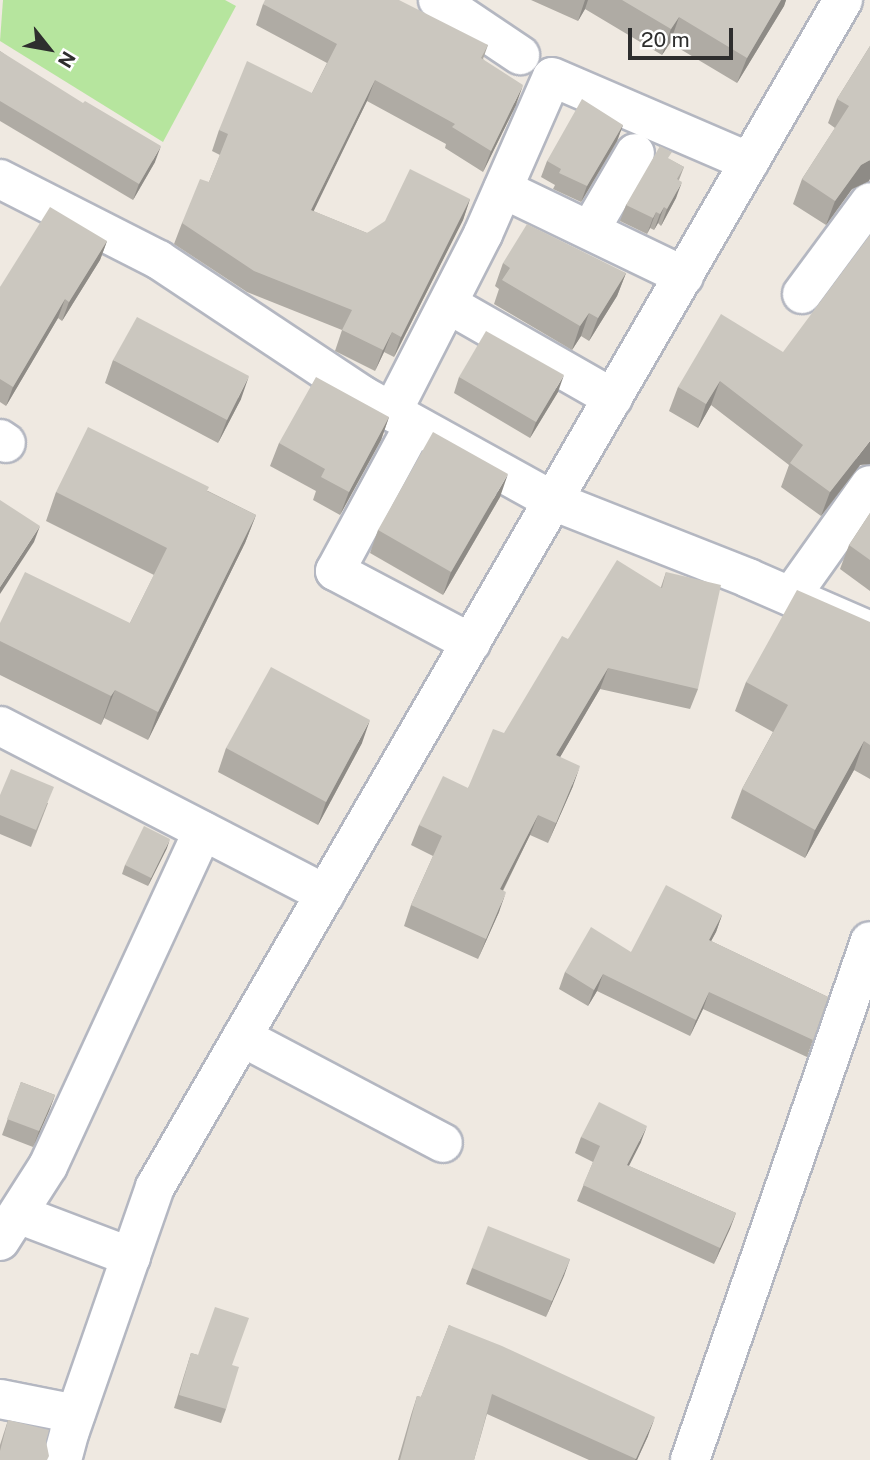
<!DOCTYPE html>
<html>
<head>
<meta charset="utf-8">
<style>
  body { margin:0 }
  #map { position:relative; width:870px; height:1460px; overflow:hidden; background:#efe9e1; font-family:"Public Sans",sans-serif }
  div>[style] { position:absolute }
  .green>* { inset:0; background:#b6e59e }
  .roads { filter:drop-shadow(2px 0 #b4b7c1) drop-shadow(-2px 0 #b4b7c1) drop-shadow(0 2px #b4b7c1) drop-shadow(0 -2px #b4b7c1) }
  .minor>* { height:38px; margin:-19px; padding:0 19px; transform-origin:19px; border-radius:19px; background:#fff }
  .wall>* { inset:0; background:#afaba4 }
  .shaded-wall>* { inset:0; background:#8e8b86 }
  .building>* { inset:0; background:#cbc7bf }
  span { translate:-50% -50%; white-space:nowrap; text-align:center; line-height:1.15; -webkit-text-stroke:7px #fff; paint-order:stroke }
  .north { position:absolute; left:14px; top:14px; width:70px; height:70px; -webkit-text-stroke:5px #fff; paint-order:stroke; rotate:121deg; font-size:19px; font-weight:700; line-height:28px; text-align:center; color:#2e2e2e }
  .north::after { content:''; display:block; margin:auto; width:24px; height:32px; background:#2e2e2e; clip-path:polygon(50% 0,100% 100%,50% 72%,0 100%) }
  .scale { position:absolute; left:628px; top:28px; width:105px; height:32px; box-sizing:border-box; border:4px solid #2e2e2e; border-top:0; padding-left:9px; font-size:21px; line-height:24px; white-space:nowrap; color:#2e2e2e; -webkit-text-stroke:5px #fff; paint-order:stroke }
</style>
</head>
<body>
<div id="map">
  <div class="green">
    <i style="clip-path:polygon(3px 0,225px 0,236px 6px,163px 142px,0 41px)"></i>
  </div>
  <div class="roads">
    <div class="minor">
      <i style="left:438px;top:0;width:99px;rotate:33.9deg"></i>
      <i style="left:0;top:179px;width:178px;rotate:27deg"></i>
      <i style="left:159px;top:260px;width:244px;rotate:33.6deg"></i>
      <i style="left:362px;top:395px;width:218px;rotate:29deg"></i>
      <i style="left:553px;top:501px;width:210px;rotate:21.5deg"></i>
      <i style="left:748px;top:578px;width:133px;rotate:23.5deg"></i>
      <i style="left:503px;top:189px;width:201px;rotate:25.7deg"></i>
      <i style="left:590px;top:230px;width:89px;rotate:-59.7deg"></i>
      <i style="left:802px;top:294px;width:114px;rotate:-53.5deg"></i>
      <i style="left:448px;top:304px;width:190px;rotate:29.7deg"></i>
      <i style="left:392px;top:412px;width:200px;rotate:-62.9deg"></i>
      <i style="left:483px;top:234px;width:171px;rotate:-66.3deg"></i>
      <i style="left:552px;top:77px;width:215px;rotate:23.3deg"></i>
      <i style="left:414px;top:425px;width:166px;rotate:118.4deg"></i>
      <i style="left:335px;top:571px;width:154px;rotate:27.9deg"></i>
      <i style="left:0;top:439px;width:7px;rotate:34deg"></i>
      <i style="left:791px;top:596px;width:136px;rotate:-54.6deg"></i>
      <i style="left:0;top:726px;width:366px;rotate:27.3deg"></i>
      <i style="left:242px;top:1037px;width:227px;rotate:27.8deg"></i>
      <i style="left:18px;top:1214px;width:121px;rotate:20.8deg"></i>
      <i style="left:0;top:1241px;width:89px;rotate:-57.4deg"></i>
      <i style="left:48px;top:1166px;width:369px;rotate:-65.2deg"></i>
      <i style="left:0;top:1399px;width:77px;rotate:11.2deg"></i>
      <i style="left:62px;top:1460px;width:30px;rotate:-75deg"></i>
      <i style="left:70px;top:1431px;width:258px;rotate:-70.8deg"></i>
      <i style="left:155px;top:1187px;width:1372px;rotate:-59.9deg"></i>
      <i style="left:690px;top:1460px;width:549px;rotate:-70.87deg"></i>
    </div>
  </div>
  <div class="wall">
    <i style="clip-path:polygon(531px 0,786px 0,784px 6px,737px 83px,670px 43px,662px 55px,585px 9px,578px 21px)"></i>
    <i style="clip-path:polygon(263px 4px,488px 45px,483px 59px,516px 105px,483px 172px,445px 148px,446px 144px,367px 101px,313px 211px,367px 233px,470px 199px,463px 220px,394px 357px,384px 352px,375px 371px,335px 351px,342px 330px,247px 292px,174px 244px,182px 223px,209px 182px,220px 155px,212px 151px,219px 130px,312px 93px,327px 63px,256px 25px)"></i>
    <i style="clip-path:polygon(870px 46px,869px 181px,852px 189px,826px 225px,793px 204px,802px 179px,835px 128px,828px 123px,837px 99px)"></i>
    <i style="clip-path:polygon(0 51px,155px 162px,133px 200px,0 121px)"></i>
    <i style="clip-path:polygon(623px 125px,617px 141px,581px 202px,553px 189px,555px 185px,541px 177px,547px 161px)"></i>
    <i style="clip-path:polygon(669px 159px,684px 167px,679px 180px,676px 198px,661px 226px,658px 223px,654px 230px,650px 228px,647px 234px,620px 221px,626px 205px)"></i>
    <i style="clip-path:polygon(107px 241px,100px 260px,62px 321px,58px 318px,6px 406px,0 402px,0 287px)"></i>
    <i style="clip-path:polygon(503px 263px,626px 273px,617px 296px,589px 341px,581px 336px,572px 350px,494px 304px,499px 289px,495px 286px)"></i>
    <i style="clip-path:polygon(783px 352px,860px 465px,821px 516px,781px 487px,789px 465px,711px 405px,698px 428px,669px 411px,678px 387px)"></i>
    <i style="clip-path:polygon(113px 360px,241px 399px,218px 443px,105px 383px)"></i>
    <i style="clip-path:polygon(459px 377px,558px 392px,530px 438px,454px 393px)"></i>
    <i style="clip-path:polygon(389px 417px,381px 440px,340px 515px,313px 500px,316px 491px,270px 466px,279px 443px)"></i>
    <i style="clip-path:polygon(208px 491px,256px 515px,245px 543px,148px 740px,104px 718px,101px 725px,0 675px,0 623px,130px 623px,154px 575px,46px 521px,56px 492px)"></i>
    <i style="clip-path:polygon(500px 497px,443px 595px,370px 553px,378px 530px)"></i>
    <i style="clip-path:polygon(870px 513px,870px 591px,840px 569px,849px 545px)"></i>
    <i style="clip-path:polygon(666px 572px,698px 689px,690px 709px,600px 689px,560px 757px,573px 786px,548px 843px,530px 835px,503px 891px,499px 912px,478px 959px,404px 926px,411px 905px,433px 856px,411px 845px,419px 825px,468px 788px,568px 639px,661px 587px)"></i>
    <i style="clip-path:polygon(870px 622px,870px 779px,854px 770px,805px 858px,731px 818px,742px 789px,773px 732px,735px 711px,746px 682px)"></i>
    <i style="clip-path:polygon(362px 743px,318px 825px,218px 772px,226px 748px)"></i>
    <i style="clip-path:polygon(0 795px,48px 803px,31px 847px,0 834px)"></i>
    <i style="clip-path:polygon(167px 848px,148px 886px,122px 874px,125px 865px)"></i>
    <i style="clip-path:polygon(722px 915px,716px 932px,711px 941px,828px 997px,807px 1057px,703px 1009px,690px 1036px,597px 991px,588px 1006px,559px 989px,565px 972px,631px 952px)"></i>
    <i style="clip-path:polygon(21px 1082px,55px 1095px,49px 1111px,33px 1147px,2px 1135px)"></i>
    <i style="clip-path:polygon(581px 1137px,641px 1142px,629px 1166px,736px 1213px,714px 1264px,577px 1201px,593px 1162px,575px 1153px)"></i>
    <i style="clip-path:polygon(570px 1259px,546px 1317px,466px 1284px,472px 1268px)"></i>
    <i style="clip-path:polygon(449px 1325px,648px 1436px,637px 1460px,589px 1460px,487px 1414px,474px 1460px,398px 1460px,411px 1415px,417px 1396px,421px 1397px)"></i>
    <i style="clip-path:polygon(191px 1353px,232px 1365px,226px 1409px,221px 1423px,174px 1408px)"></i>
    <i style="clip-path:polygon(8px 1420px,46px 1441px,0 1460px,0 1445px)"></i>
  </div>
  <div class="shaded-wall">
    <i style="clip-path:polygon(585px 0,588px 0,585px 9px,578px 21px)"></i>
    <i style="clip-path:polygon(781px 0,786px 0,784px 6px,737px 83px,747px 58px)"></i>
    <i style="clip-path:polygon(679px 17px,670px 43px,662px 55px,671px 29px)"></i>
    <i style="clip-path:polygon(375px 80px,367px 101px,304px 231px,311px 210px)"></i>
    <i style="clip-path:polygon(523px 85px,516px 105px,483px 172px,491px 151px)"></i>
    <i style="clip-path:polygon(623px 125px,617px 141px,581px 202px,587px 186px)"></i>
    <i style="clip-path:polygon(161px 146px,155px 162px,133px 200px,139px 184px)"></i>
    <i style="clip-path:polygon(870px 160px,870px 179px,869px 181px,852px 189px,826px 225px,835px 201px,861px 165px)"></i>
    <i style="clip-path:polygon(682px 182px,676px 198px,661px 226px,667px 209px)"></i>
    <i style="clip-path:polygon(470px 199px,463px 220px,394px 357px,401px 337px)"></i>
    <i style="clip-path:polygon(664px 207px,658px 223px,654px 230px,660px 214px)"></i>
    <i style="clip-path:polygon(656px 212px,650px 228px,647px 234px,653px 218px)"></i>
    <i style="clip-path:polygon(107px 241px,100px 260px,62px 321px,69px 302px)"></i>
    <i style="clip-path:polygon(626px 273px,617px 296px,589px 341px,598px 318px)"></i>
    <i style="clip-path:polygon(65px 299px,58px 318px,6px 406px,13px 387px)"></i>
    <i style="clip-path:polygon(589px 313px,581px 336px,572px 350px,580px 326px)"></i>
    <i style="clip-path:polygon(392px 332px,384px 352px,375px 371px,383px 350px)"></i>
    <i style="clip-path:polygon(564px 375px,558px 392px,530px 438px,536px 422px)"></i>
    <i style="clip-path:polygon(249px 376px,241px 399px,218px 443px,227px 420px)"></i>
    <i style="clip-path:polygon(720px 381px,711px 405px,698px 428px,706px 404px)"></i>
    <i style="clip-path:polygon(389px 417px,381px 440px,340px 515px,349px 492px)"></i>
    <i style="clip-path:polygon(870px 441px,870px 464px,860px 465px,821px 516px,830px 492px)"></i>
    <i style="clip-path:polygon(508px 474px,500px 497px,443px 595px,451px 572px)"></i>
    <i style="clip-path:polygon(256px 515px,245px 543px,148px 740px,158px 712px)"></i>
    <i style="clip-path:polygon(40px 526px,34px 542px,0 594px,0 587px)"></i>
    <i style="clip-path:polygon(608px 668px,600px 689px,549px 776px,556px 755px)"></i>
    <i style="clip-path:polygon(115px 690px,104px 718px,101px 725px,111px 696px)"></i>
    <i style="clip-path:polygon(370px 720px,362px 743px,318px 825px,326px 802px)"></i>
    <i style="clip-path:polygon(864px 741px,854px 770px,805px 858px,815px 830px)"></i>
    <i style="clip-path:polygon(580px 766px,573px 786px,548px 843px,556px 823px)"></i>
    <i style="clip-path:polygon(538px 815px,530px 835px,493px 910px,500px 889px)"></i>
    <i style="clip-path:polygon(170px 839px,167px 848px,148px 886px,151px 878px)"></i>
    <i style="clip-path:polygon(506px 892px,499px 912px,478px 959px,486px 939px)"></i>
    <i style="clip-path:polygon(722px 915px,716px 932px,703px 956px,709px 940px)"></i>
    <i style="clip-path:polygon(603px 974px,597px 991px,588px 1006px,594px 990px)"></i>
    <i style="clip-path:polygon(709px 992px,703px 1009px,690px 1036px,696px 1020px)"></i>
    <i style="clip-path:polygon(55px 1095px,49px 1111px,33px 1147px,39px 1131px)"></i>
    <i style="clip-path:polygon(647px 1126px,641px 1142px,621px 1181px,627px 1165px)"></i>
    <i style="clip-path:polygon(736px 1213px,730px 1229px,714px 1264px,720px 1248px)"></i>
    <i style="clip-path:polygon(570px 1259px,564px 1276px,546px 1317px,552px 1301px)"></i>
    <i style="clip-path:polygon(655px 1417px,648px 1436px,637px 1460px,635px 1460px)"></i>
  </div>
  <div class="building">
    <i style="clip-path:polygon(265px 0,399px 0,488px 45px,481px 58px,523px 85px,491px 151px,452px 127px,455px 124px,375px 80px,311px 210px,367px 233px,385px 221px,410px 169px,470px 199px,401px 337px,392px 332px,383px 350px,342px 330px,352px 310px,254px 271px,182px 223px,200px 179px,209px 182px,228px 134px,219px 130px,247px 61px,312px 93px,337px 44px,263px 4px)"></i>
    <i style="clip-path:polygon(622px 0,781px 0,747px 58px,679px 17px,671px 29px)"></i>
    <i style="clip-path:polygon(870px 46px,870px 160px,861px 165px,835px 201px,802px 179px,849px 106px,837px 99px)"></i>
    <i style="clip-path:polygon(0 51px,83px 103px,85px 101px,161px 146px,139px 184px,0 101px)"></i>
    <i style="clip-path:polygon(582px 99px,623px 125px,587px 186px,559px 173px,561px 169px,547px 161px)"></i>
    <i style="clip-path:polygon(660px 146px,672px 152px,668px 158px,684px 167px,677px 179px,682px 182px,667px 209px,664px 207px,660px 214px,656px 212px,653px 218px,626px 205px)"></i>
    <i style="clip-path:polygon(50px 207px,107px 241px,69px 302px,65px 299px,13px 387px,0 379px,0 287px)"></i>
    <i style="clip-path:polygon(527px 224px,626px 273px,598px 318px,589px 313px,580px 326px,502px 280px,510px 268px,503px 263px)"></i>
    <i style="clip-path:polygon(870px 235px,870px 441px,830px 492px,790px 463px,803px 445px,720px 381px,706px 404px,678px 387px,721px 314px,783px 352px)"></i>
    <i style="clip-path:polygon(137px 317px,249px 376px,227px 420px,113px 360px)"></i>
    <i style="clip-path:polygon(486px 331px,564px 375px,536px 422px,459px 377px)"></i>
    <i style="clip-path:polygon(316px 377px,389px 417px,349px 492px,321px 477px,325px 469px,279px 443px)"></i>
    <i style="clip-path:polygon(88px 427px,209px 487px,207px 491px,256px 515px,158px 712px,115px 690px,111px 696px,0 641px,0 623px,25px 572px,130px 623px,167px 548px,56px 492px)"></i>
    <i style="clip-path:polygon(433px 432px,508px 474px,451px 572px,378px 530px)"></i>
    <i style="clip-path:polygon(0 500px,40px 526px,0 587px)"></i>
    <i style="clip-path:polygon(870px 513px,870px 560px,849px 545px)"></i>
    <i style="clip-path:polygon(617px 560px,662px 588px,666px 572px,721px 585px,698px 689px,608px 668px,556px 755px,580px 766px,556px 823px,538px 815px,500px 889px,506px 892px,486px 939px,411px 905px,442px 836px,419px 825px,443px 776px,468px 788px,493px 729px,504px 733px,562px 636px,568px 639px)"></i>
    <i style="clip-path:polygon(797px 590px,870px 622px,870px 745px,864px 741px,815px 830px,742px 789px,788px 705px,746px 682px)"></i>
    <i style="clip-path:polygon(271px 667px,370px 720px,326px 802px,226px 748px)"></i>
    <i style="clip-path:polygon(11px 769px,54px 787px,36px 830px,0 815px,0 795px)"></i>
    <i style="clip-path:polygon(144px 826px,170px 839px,151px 878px,125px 865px)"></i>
    <i style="clip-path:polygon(666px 885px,722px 915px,709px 940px,828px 997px,813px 1040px,709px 992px,696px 1020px,603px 974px,594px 990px,565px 972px,591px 927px,631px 952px)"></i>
    <i style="clip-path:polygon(21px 1082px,55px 1095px,39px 1131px,7px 1119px)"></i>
    <i style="clip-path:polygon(599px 1102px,647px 1126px,627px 1165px,736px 1213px,720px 1248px,583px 1185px,600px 1146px,581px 1137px)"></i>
    <i style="clip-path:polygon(488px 1226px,570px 1259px,552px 1301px,472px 1268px)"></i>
    <i style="clip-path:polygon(215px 1307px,249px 1318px,232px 1365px,239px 1367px,226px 1409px,179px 1395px,191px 1353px,198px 1355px)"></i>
    <i style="clip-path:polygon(449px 1325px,502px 1346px,655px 1417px,636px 1459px,492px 1394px,474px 1460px,400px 1460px,417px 1396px,421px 1397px)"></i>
    <i style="clip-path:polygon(8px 1420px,49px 1430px,46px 1441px,49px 1456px,47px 1460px,0 1460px,0 1451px)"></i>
  </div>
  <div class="north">N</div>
  <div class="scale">20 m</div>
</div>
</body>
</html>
